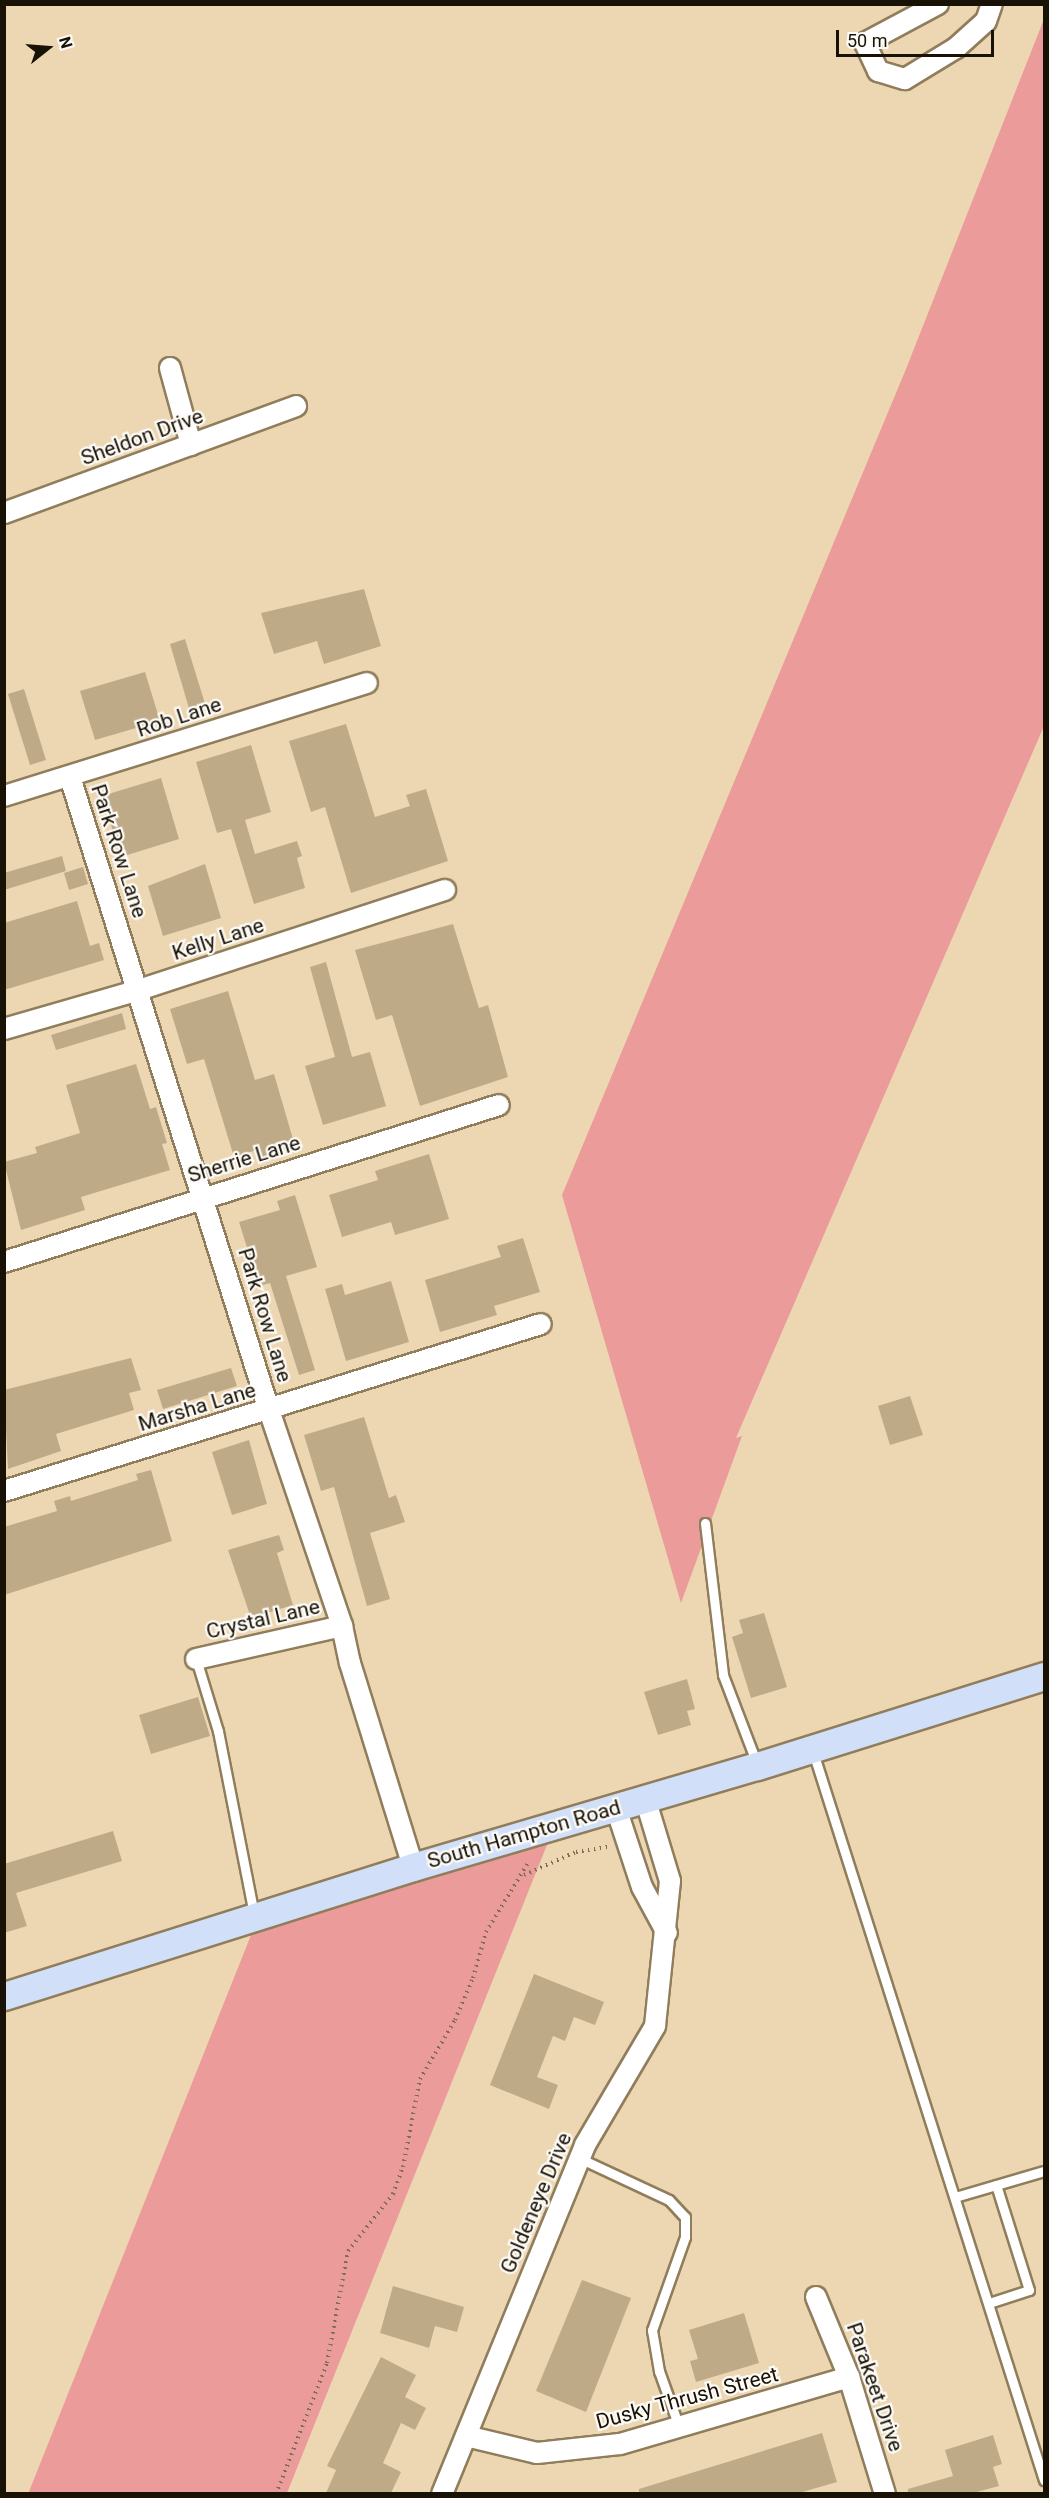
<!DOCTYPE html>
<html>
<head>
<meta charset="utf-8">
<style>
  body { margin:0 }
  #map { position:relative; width:1049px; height:2498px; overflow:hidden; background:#edd7b3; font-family:Roboto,sans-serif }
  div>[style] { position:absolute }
  .green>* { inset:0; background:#eb9b99 }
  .building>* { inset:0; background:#bfaa88 }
  .path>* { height:4px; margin-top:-2px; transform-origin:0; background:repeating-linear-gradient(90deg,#7b6d56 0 1.5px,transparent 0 6px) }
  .roads { filter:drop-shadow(2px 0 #907d5b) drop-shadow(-2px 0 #907d5b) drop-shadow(0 2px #907d5b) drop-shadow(0 -2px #907d5b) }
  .service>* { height:9px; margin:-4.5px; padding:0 4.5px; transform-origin:4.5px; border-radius:4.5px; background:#fff }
  .minor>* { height:20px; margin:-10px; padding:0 10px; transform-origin:10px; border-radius:10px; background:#fff }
  .secondary>* { height:27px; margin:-13.5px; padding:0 13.5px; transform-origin:13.5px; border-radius:13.5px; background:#d1e0f8 }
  span { translate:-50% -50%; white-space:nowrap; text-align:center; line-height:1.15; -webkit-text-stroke:4.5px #fdfbf7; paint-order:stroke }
  .street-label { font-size:21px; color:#181105 }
  .frame { position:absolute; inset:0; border:6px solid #181105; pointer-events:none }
  .north { position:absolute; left:18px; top:18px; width:60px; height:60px; -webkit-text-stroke:4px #fdfbf7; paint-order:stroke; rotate:73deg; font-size:16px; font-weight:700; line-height:24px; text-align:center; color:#181105 }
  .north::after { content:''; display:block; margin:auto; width:21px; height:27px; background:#181105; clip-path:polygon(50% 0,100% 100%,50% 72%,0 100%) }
  .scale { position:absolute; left:836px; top:30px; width:158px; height:27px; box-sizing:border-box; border:3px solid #181105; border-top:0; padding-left:8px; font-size:18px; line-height:21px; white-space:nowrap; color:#181105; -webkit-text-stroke:4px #fdfbf7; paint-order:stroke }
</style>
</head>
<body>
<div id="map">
  <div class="green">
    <i style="clip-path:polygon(1044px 19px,1044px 726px,736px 1438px,742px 1436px,681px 1603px,562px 1195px,906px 369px)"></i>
    <i style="clip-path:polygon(549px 1840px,287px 2493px,28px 2494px,253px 1930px)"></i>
  </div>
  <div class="building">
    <i style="clip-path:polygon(364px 589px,381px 646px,324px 664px,317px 641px,274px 654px,261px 613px)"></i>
    <i style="clip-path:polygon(185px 639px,207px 710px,191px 715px,170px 644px)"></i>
    <i style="clip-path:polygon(145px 672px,160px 721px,95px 740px,80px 691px)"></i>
    <i style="clip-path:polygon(24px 689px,46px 760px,30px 765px,8px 694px)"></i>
    <i style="clip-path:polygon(346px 724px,375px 817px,410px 806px,406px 795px,426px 789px,448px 861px,351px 893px,325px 807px,311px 812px,289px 741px)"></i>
    <i style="clip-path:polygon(251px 745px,271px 812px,245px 820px,255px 854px,297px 841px,302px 856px,297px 858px,305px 888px,254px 904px,231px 829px,217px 833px,196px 762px)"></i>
    <i style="clip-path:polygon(161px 778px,179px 839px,121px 857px,102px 796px)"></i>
    <i style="clip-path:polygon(62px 856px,66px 871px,4px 890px,4px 873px)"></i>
    <i style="clip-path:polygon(205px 864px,221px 918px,163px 936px,148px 886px)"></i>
    <i style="clip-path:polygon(83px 867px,88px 884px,69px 890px,64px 873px)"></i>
    <i style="clip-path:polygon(77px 901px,90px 946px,99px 943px,104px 960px,4px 990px,4px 923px)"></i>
    <i style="clip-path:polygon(453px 924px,479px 1008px,488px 1005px,508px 1077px,420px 1106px,392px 1015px,376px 1020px,355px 950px)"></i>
    <i style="clip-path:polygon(326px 962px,352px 1057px,370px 1052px,386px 1106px,323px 1125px,305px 1066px,335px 1057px,310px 967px)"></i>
    <i style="clip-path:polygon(228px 991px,255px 1080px,274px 1074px,295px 1146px,276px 1152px,278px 1158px,261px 1163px,257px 1150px,234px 1157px,204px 1059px,187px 1064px,170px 1009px)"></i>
    <i style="clip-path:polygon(122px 1013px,126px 1029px,56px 1050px,51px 1035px)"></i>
    <i style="clip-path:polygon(136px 1064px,150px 1109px,156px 1107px,167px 1143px,162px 1144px,170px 1170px,81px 1197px,85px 1210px,21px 1230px,4px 1162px,37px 1153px,35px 1147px,80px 1133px,66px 1085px)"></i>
    <i style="clip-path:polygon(429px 1154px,449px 1219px,395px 1235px,391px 1222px,342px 1237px,329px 1195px,378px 1180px,375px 1171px)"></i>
    <i style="clip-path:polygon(295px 1195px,317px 1267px,286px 1276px,315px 1370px,299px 1375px,270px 1283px,259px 1286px,239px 1222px,280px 1210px,277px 1201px)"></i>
    <i style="clip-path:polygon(523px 1238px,540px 1292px,494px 1306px,497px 1315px,440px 1332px,425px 1280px,501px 1257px,497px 1246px)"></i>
    <i style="clip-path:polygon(391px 1281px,409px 1342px,346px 1361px,325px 1289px,342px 1284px,345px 1295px)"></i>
    <i style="clip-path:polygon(131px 1358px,141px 1390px,129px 1393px,134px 1410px,56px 1434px,61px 1451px,8px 1469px,4px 1390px)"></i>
    <i style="clip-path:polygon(231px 1368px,237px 1386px,163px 1409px,157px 1390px)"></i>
    <i style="clip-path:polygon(910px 1396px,923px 1435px,890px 1445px,878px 1406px)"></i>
    <i style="clip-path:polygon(364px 1417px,389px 1498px,396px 1495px,405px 1522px,370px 1533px,390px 1599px,367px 1606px,334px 1487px,321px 1491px,304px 1435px)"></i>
    <i style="clip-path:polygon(249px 1440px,267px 1504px,232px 1515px,212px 1452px)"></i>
    <i style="clip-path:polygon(151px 1470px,172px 1541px,4px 1595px,4px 1527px,57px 1511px,54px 1501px,70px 1496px,71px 1501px,138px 1480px,136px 1474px)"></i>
    <i style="clip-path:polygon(279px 1535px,284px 1550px,277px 1553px,293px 1605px,251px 1618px,228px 1550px)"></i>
    <i style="clip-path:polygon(764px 1613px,787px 1687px,751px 1698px,732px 1637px,743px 1633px,739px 1620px)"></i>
    <i style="clip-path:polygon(687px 1679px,695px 1709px,687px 1711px,691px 1725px,658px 1735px,644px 1692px)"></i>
    <i style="clip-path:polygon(198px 1697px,210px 1736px,151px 1754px,139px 1715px)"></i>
    <i style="clip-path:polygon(113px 1831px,122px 1861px,16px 1893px,27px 1926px,4px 1933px,4px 1864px)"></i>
    <i style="clip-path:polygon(534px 1974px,604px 2002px,595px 2025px,574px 2017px,565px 2041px,553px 2036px,537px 2077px,558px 2085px,549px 2109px,490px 2085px)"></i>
    <i style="clip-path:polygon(582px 2280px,631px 2298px,586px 2412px,536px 2391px)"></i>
    <i style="clip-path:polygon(393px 2286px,464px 2307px,457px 2332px,435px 2326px,429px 2348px,380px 2333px)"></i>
    <i style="clip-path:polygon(744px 2313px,759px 2363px,696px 2382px,690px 2361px,698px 2359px,689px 2330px)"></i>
    <i style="clip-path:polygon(381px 2357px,416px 2375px,405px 2397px,426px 2408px,415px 2430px,401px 2423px,383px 2463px,401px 2472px,391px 2493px,326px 2493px,336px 2470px,327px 2466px)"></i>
    <i style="clip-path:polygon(822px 2433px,837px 2482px,799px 2493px,639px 2493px,639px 2489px)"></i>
    <i style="clip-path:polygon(993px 2435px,1002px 2464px,993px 2467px,999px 2486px,973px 2493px,908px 2493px,908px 2489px,953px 2476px,945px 2450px)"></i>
  </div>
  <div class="path">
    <i style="left:524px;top:1875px;width:57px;rotate:-23.9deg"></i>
    <i style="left:576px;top:1852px;width:33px;rotate:-9deg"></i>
    <i style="left:276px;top:2494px;width:141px;rotate:-68.7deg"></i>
    <i style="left:327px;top:2363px;width:114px;rotate:-79.4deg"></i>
    <i style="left:348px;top:2251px;width:73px;rotate:-51.7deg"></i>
    <i style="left:393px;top:2194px;width:29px;rotate:-70deg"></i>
    <i style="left:403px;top:2167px;width:90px;rotate:-79.1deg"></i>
    <i style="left:420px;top:2079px;width:69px;rotate:-59.3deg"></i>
    <i style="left:455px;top:2020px;width:46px;rotate:-66.8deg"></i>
    <i style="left:473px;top:1978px;width:48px;rotate:-74.2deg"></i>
    <i style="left:486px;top:1932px;width:81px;rotate:-58.7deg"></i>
  </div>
  <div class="roads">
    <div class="service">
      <i style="left:705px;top:1523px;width:153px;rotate:83.2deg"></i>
      <i style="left:723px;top:1675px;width:95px;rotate:69.1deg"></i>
      <i style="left:196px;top:1659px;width:75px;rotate:73deg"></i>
      <i style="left:218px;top:1731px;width:187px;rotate:78.9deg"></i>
      <i style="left:813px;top:1752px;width:764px;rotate:72.4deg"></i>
      <i style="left:579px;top:2158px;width:99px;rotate:25deg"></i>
      <i style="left:669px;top:2200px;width:23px;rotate:47deg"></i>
      <i style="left:685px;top:2217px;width:20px;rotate:90deg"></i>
      <i style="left:685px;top:2237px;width:99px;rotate:109.5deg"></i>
      <i style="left:652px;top:2330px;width:42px;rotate:80.3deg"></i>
      <i style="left:659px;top:2371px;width:59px;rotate:70.3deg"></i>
      <i style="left:955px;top:2197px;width:93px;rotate:-16.3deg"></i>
      <i style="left:989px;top:2303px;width:42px;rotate:-18deg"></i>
      <i style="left:1029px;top:2290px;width:110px;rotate:-107.4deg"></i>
    </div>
    <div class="minor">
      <i style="left:938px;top:4px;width:83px;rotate:151.9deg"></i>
      <i style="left:865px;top:43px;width:31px;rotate:65deg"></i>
      <i style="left:878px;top:71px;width:28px;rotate:17deg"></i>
      <i style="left:905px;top:79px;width:60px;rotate:-31.3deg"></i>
      <i style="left:956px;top:48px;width:40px;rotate:-42deg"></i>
      <i style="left:986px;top:21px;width:18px;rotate:-71deg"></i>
      <i style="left:170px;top:368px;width:80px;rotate:74.7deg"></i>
      <i style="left:4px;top:513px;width:311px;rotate:-20.1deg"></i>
      <i style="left:70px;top:777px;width:664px;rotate:72.55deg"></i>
      <i style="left:269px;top:1410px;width:228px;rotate:71.3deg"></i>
      <i style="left:342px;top:1626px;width:38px;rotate:78deg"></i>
      <i style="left:350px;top:1663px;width:214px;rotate:72.8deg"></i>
      <i style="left:4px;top:796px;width:380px;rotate:-17.3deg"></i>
      <i style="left:4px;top:1029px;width:141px;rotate:-16.1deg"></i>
      <i style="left:139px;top:990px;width:322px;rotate:-18.1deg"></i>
      <i style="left:4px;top:1262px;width:519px;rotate:-17.6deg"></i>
      <i style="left:4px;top:1491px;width:562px;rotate:-17.28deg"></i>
      <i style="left:196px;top:1659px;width:150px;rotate:-12.7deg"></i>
      <i style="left:616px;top:1808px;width:83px;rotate:71.8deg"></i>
      <i style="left:642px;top:1887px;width:52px;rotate:61.5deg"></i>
      <i style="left:816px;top:2297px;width:87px;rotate:67.6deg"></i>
      <i style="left:849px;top:2377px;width:122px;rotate:72.9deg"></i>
      <i style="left:466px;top:2436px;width:73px;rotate:13.5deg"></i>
      <i style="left:537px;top:2453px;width:83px;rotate:-6.2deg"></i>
      <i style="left:620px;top:2444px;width:239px;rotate:-16.3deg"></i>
      <i style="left:442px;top:2494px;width:377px;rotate:-67.7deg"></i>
      <i style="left:585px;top:2145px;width:138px;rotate:-59.5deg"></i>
      <i style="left:655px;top:2026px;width:146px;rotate:-84.1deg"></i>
      <i style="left:670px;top:1881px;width:87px;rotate:-106.8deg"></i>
    </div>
    <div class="secondary">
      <i style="left:4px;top:1996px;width:429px;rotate:-17.5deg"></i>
      <i style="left:413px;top:1867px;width:359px;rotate:-16.4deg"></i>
      <i style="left:757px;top:1766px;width:301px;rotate:-17.4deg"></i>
    </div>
  </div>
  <div class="street-label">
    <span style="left:142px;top:437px;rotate:-20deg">Sheldon Drive</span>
    <span style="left:179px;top:717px;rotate:-18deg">Rob Lane</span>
    <span style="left:119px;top:851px;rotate:72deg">Park Row Lane</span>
    <span style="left:218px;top:939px;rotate:-18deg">Kelly Lane</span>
    <span style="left:244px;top:1159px;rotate:-17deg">Sherrie Lane</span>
    <span style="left:265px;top:1315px;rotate:73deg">Park Row Lane</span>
    <span style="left:197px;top:1407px;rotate:-17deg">Marsha Lane</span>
    <span style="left:263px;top:1619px;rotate:-13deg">Crystal Lane</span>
    <span style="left:524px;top:1834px;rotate:-16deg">South Hampton Road</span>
    <span style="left:536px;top:2203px;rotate:-67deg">Goldeneye Drive</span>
    <span style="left:875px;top:2387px;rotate:71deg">Parakeet Drive</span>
    <span style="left:687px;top:2398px;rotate:-15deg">Dusky Thrush Street</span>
  </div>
  <div class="frame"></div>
  <div class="north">N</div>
  <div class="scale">50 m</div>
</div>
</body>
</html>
